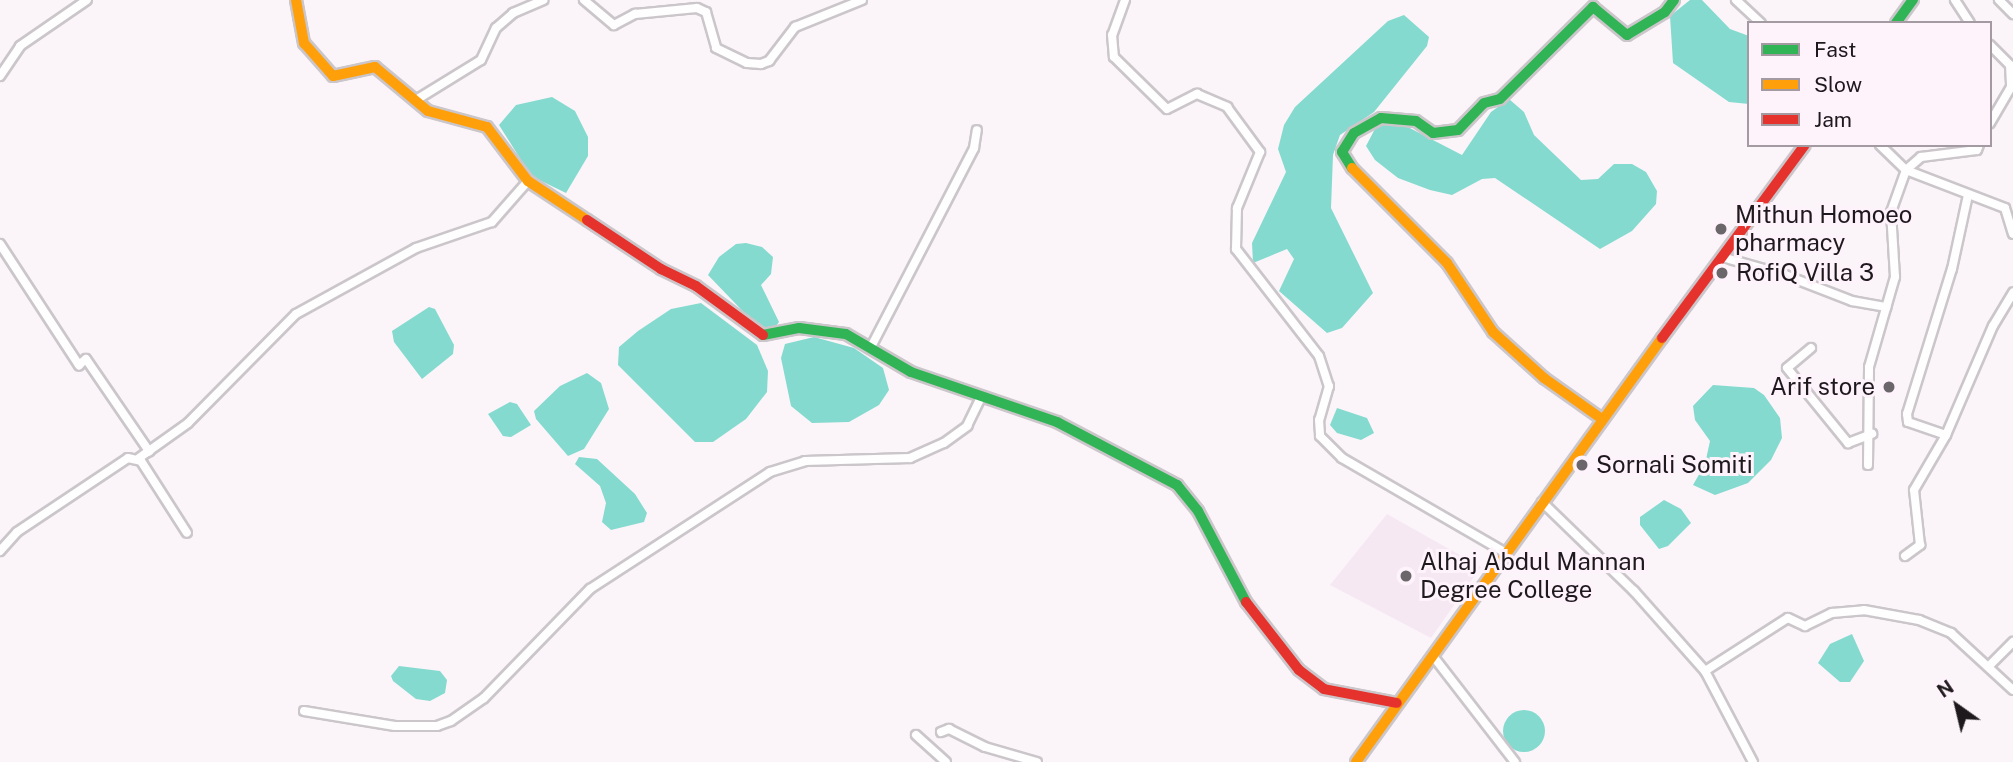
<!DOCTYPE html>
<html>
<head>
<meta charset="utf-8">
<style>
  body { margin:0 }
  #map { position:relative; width:2013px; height:762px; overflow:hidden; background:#fbf5fa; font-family:"Public Sans",sans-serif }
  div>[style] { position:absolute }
  .built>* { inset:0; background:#f6e8f3 }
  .water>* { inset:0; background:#84dace }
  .round { border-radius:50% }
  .roads { filter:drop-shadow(2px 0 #cbc6ca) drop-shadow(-2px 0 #cbc6ca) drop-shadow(0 2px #cbc6ca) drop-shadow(0 -2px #cbc6ca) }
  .street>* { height:8px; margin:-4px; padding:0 4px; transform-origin:4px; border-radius:4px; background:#fefefe }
  .fast>* { height:10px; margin:-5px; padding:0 5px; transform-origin:5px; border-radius:5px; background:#30b455 }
  .slow>* { height:10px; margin:-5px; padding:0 5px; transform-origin:5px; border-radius:5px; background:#ff9f0a }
  .jam>* { height:10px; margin:-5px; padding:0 5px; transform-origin:5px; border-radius:5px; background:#e5322d }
  .dots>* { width:19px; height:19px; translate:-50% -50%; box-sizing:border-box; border:4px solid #fef2fb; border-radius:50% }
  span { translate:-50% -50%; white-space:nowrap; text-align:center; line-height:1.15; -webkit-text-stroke:6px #fef2fb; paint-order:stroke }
  .poi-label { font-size:24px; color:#1e191d }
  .left { translate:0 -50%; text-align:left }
  .right { translate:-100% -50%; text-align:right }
  .legend { position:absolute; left:1747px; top:21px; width:245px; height:126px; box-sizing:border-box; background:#fef2fb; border:2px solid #a49ba2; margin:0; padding:9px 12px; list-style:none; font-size:21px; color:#1e191d }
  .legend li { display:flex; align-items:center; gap:14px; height:35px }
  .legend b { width:35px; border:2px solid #a49ba2 }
  .north { position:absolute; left:1922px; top:671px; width:70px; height:70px; -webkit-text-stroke:5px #fef2fb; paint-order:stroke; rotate:326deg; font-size:19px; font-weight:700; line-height:28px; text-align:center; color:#1e191d }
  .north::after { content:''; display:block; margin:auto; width:24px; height:32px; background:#1e191d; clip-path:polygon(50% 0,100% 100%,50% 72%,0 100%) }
</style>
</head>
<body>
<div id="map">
  <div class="built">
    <i style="clip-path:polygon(1387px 514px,1481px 567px,1431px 638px,1330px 585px)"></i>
  </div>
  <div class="water">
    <i style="clip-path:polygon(1690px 0,1702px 0,1730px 29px,1749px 36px,1749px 104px,1729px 102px,1673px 63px,1670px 16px)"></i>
    <i style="clip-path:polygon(1404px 15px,1429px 37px,1427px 46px,1374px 112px,1340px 135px,1333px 155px,1331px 208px,1373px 293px,1342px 328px,1327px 333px,1279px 291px,1294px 259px,1287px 249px,1253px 263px,1252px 243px,1286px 172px,1278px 149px,1284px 125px,1295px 107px,1388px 21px)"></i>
    <i style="clip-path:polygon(552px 97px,575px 111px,588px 137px,588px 156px,566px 193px,531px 176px,499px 125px,516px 105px)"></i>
    <i style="clip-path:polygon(1509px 99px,1524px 112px,1534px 135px,1581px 180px,1598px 179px,1614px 164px,1632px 164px,1646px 172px,1657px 191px,1656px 204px,1632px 231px,1600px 249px,1495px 178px,1482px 179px,1452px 195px,1430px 190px,1398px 178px,1375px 160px,1366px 146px,1377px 125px,1402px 124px,1462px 155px,1491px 112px)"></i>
    <i style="clip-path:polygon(746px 243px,762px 247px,773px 257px,771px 274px,761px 285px,779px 322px,773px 330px,757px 326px,708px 275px,719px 257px,736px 244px)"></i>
    <i style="clip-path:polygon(701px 303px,757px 345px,768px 371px,767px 392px,746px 419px,713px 442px,695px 442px,618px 365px,619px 347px,638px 331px,671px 309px)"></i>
    <i style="clip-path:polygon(429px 307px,435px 309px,454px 345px,453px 354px,422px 379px,394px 342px,392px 331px)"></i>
    <i style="clip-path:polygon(814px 337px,854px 348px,883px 368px,889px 390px,879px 405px,849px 422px,812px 423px,791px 406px,781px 358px,785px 344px)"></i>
    <i style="clip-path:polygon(587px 373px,601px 383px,609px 409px,584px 449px,568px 456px,536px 419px,534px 411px,560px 386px)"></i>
    <i style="clip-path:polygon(1713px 385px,1754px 388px,1764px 395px,1780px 418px,1782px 438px,1771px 460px,1748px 483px,1715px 495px,1693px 485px,1705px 464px,1710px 441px,1695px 420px,1693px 406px)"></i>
    <i style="clip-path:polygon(510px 402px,517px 404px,531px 425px,511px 437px,503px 436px,488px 414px)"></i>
    <i style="clip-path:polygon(1337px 408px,1367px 418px,1374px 433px,1361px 440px,1337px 433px,1330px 425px)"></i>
    <i style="clip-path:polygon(579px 457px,597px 459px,635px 494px,647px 513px,644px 522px,611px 530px,602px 522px,606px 503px,600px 486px,575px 464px)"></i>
    <i style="clip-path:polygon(1664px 500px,1681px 509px,1691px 523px,1668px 546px,1659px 549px,1640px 525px,1640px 517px)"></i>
    <i style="clip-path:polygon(1852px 634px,1864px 661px,1850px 682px,1840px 682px,1818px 663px,1830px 644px)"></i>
    <i style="clip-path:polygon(399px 666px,440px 671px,447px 680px,445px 693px,430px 701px,416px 699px,393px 681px,391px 676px)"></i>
    <i class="round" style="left:1503px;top:710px;width:42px;height:42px"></i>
  </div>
  <div class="roads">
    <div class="street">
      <i style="left:584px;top:0;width:39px;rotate:40deg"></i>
      <i style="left:614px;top:25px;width:24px;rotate:-28deg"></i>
      <i style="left:635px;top:14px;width:62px;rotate:-5.5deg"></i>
      <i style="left:697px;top:8px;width:10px;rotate:24deg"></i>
      <i style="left:706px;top:12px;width:37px;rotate:74deg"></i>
      <i style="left:716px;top:48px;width:34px;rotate:26deg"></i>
      <i style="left:747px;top:63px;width:14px;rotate:4deg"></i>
      <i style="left:761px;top:64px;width:9px;rotate:-21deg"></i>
      <i style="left:769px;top:61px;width:43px;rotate:-52.6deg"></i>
      <i style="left:795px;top:27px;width:72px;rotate:-21.9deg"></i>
      <i style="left:1125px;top:0;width:37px;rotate:110deg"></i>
      <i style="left:1112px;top:35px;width:22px;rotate:85deg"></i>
      <i style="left:1114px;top:57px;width:74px;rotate:44.5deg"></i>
      <i style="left:1167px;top:109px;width:34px;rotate:-27deg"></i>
      <i style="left:1197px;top:94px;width:33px;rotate:23deg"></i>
      <i style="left:1227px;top:107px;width:56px;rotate:53.7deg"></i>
      <i style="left:1260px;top:152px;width:61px;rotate:112.3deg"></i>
      <i style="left:1237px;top:208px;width:41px;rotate:91.4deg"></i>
      <i style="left:1236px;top:249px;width:135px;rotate:52.2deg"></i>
      <i style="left:1319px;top:356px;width:32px;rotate:72deg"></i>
      <i style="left:1329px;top:386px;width:35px;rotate:106deg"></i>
      <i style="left:1319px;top:420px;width:16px;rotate:86deg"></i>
      <i style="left:1320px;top:436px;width:31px;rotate:45deg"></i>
      <i style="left:1342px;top:458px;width:187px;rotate:30.1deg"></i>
      <i style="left:1736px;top:0;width:34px;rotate:43deg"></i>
      <i style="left:1955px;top:0;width:27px;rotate:57deg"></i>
      <i style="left:1999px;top:0;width:20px;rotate:45deg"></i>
      <i style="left:1990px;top:45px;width:28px;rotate:45deg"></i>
      <i style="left:2010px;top:65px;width:22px;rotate:87deg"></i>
      <i style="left:2011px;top:87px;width:42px;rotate:120.3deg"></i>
      <i style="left:0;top:76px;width:36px;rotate:-56deg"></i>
      <i style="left:20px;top:46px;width:81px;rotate:-34.5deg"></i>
      <i style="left:416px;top:100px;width:76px;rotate:-31.6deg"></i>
      <i style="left:481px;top:60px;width:35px;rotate:-65deg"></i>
      <i style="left:496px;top:28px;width:23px;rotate:-41deg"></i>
      <i style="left:513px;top:13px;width:33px;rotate:-23deg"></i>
      <i style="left:1880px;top:145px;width:36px;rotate:44deg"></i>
      <i style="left:1906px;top:170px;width:106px;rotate:21deg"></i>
      <i style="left:2005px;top:208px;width:27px;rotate:73deg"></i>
      <i style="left:0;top:244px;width:145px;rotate:56.9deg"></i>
      <i style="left:79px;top:365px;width:9px;rotate:-41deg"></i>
      <i style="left:86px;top:359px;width:112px;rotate:55.6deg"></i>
      <i style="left:1722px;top:257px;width:66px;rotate:15.9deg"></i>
      <i style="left:1785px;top:275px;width:72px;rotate:21.2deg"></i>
      <i style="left:1852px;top:301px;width:35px;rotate:10deg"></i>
      <i style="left:871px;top:347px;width:224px;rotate:-62.6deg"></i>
      <i style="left:974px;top:148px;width:18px;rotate:-81deg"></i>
      <i style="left:1811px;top:348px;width:31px;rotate:140deg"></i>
      <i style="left:1787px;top:368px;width:97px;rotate:50.9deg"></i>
      <i style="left:1848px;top:443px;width:26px;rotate:-21deg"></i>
      <i style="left:1946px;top:435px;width:119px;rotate:-66.7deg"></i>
      <i style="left:1993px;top:326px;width:39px;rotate:-59deg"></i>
      <i style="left:139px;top:458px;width:60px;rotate:-35.5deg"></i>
      <i style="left:188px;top:423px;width:153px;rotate:-45.3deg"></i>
      <i style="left:296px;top:314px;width:137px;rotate:-28.8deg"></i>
      <i style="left:416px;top:248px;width:80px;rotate:-18.9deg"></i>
      <i style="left:492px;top:222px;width:55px;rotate:-48.7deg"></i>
      <i style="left:1868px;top:465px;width:98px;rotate:-89.4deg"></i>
      <i style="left:1869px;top:367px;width:94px;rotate:-73.9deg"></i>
      <i style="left:1895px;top:277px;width:65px;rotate:-93.5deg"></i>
      <i style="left:1891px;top:212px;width:45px;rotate:-70.3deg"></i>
      <i style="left:1906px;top:170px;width:20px;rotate:-41deg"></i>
      <i style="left:1921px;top:157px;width:56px;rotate:-7.1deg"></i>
      <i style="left:1977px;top:150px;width:5px;rotate:-68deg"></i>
      <i style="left:1542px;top:502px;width:128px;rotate:44.1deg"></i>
      <i style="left:1634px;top:591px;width:107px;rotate:48.4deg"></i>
      <i style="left:1705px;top:671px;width:103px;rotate:62.2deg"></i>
      <i style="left:0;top:551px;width:25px;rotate:-48deg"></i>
      <i style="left:17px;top:532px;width:133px;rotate:-33.7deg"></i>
      <i style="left:128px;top:458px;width:13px;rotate:13deg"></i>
      <i style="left:141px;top:461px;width:85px;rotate:57.4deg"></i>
      <i style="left:1905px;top:556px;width:19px;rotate:-36deg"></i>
      <i style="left:1920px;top:545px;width:55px;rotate:-96.2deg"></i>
      <i style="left:1914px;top:490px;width:64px;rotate:-59.8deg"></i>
      <i style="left:1946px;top:435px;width:40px;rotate:-161.1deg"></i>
      <i style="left:1908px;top:422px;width:8px;rotate:-97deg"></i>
      <i style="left:1907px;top:414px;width:152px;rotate:-72.8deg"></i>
      <i style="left:1952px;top:269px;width:76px;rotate:-77.8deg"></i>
      <i style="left:1433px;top:656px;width:134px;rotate:52.3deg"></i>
      <i style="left:1990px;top:665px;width:33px;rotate:-45deg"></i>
      <i style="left:1705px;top:671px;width:98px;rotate:-32.6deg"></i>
      <i style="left:1788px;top:618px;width:19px;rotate:25deg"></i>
      <i style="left:1805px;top:626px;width:30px;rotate:-26deg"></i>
      <i style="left:1832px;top:613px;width:32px;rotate:-5deg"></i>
      <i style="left:1864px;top:610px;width:56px;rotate:10.3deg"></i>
      <i style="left:1919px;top:620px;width:35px;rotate:22deg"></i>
      <i style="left:1951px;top:633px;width:84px;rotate:42.6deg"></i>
      <i style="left:304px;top:711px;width:92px;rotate:9.4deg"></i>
      <i style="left:395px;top:726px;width:42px"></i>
      <i style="left:437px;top:726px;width:15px;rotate:-20deg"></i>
      <i style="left:451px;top:721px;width:40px;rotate:-34.9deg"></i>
      <i style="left:484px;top:698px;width:152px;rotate:-45.8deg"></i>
      <i style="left:590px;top:589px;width:215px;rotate:-33deg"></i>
      <i style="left:770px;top:472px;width:37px;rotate:-17deg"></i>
      <i style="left:805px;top:461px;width:105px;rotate:-1.6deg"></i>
      <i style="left:910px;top:458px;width:37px;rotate:-24deg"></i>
      <i style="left:944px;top:443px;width:29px;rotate:-36deg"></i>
      <i style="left:967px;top:426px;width:30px;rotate:-64deg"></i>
      <i style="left:941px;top:732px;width:9px;rotate:-21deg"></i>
      <i style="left:949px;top:729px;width:40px;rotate:26.6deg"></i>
      <i style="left:985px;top:747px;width:54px;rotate:16.1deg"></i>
      <i style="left:916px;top:735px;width:40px;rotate:42deg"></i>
    </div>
    <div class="fast">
      <i style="left:1896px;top:23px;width:29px;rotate:-54deg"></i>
      <i style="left:1352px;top:168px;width:19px;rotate:-122deg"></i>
      <i style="left:1342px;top:152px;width:22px;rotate:-58deg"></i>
      <i style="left:1354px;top:133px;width:31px;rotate:-29deg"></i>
      <i style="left:1381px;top:118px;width:35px;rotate:5deg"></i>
      <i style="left:1416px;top:121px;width:21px;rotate:35deg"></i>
      <i style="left:1433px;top:133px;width:25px;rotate:-7deg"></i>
      <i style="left:1458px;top:130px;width:37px;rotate:-46deg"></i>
      <i style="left:1484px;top:103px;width:16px;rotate:-14deg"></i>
      <i style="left:1500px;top:99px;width:131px;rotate:-44.7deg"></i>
      <i style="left:1593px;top:7px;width:44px;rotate:39.5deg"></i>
      <i style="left:1627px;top:35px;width:44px;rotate:-31.2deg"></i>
      <i style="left:1665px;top:12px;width:15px;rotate:-53deg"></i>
      <i style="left:763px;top:335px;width:37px;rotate:-11deg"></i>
      <i style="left:799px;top:328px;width:47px;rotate:7.3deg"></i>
      <i style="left:846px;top:334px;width:75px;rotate:30.3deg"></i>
      <i style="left:911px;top:372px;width:154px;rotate:18.9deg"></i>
      <i style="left:1057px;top:422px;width:136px;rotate:27.7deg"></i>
      <i style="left:1177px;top:485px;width:33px;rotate:51deg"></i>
      <i style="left:1198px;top:511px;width:103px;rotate:62.2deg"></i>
    </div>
    <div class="slow">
      <i style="left:296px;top:0;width:44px;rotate:79.5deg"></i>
      <i style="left:304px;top:43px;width:44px;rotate:48.7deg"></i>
      <i style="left:333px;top:76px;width:43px;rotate:-12.1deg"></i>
      <i style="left:375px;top:67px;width:69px;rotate:39.7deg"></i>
      <i style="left:428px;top:111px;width:61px;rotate:15.2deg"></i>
      <i style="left:487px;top:127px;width:68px;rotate:52.8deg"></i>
      <i style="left:528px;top:181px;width:71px;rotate:33.5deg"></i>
      <i style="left:1352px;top:168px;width:134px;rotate:45deg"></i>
      <i style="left:1447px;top:263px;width:83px;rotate:56.3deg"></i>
      <i style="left:1493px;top:332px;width:69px;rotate:42deg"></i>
      <i style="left:1544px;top:378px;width:71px;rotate:35.3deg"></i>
      <i style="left:1356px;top:762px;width:523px;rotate:-54.18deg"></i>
    </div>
    <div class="jam">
      <i style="left:587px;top:220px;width:89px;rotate:33.5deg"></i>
      <i style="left:661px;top:269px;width:39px;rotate:26deg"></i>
      <i style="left:696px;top:286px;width:83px;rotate:36.2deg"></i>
      <i style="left:1662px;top:338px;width:240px;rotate:-53.5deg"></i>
      <i style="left:1246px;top:602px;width:86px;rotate:52.1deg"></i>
      <i style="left:1299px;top:670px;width:31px;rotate:37deg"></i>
      <i style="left:1324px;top:689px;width:74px;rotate:10.9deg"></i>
    </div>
  </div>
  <div class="dots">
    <i style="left:1721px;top:229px;background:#6b666a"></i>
    <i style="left:1722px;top:273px;background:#6b666a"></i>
    <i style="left:1889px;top:387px;background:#6b666a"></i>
    <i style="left:1582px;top:465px;background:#6b666a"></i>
    <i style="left:1406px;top:576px;background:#6b666a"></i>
  </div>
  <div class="poi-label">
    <span class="left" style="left:1735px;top:229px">Mithun Homoeo<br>pharmacy</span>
    <span class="left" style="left:1736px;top:273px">RofiQ Villa 3</span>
    <span class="right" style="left:1875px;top:387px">Arif store</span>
    <span class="left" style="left:1596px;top:465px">Sornali Somiti</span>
    <span class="left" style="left:1420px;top:576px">Alhaj Abdul Mannan<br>Degree College</span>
  </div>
  <ul class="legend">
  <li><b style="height:9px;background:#30b455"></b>Fast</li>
  <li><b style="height:9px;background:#ff9f0a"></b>Slow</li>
  <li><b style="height:9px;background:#e5322d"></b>Jam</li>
  </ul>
  <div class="north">N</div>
</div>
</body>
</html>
